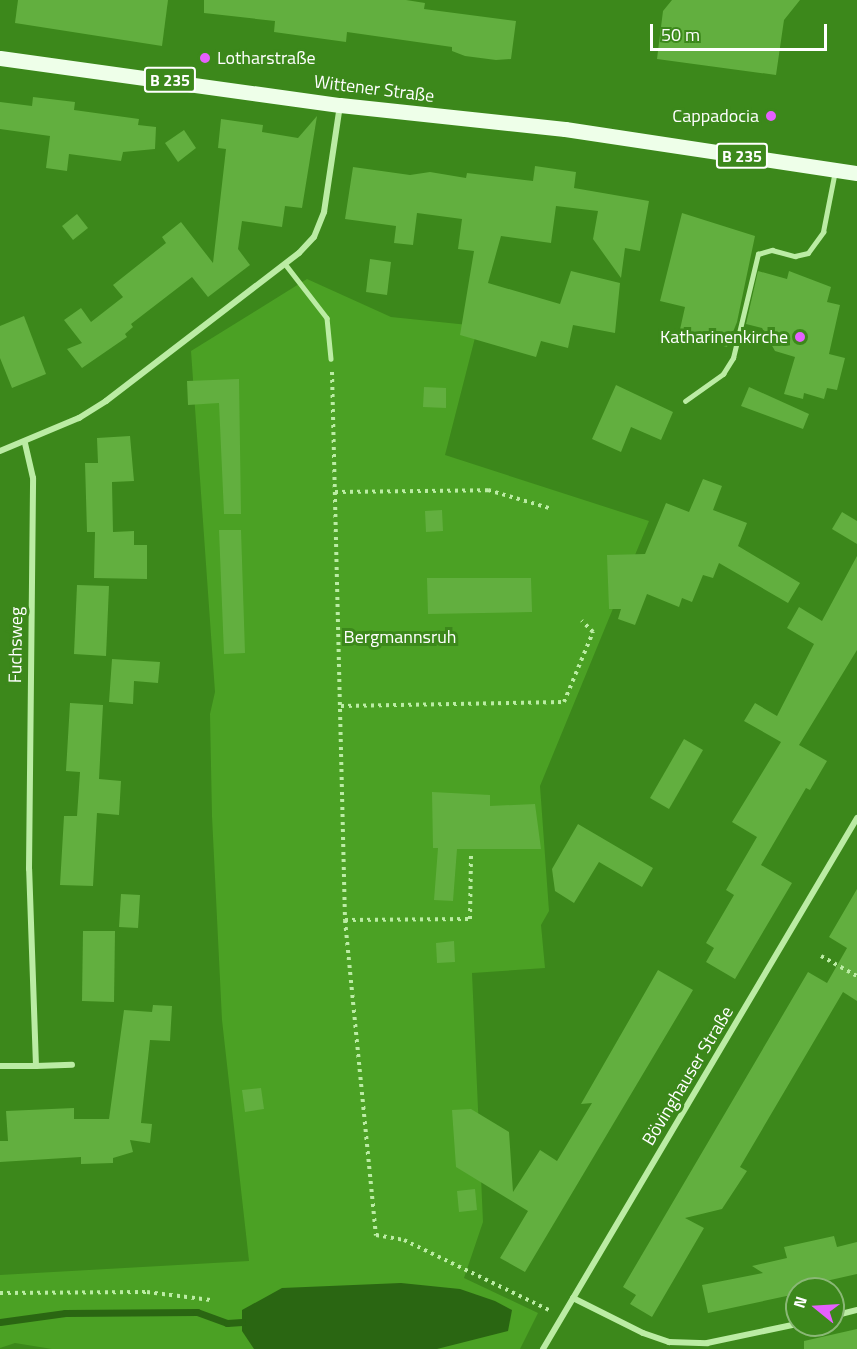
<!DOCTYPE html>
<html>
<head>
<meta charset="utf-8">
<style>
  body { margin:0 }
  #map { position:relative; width:857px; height:1349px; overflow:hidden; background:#3c881b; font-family:"Titillium Web",sans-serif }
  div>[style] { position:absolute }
  .green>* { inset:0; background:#4ba124 }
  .water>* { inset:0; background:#2a6612 }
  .stream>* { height:7px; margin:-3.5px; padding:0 3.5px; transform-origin:3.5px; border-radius:3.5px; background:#2a6612 }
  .building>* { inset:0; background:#62af3f }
  .path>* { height:4px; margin-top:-2px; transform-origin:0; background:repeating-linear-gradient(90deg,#bbeca4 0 3px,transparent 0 7.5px) }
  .service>* { height:4.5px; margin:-2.25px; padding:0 2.25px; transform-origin:2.25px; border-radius:2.25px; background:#bbeca4 }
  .minor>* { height:6px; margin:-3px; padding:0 3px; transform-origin:3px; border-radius:3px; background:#bbeca4 }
  .primary>* { height:15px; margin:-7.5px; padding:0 7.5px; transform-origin:7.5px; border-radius:7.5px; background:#eeffe9 }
  .dots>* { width:16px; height:16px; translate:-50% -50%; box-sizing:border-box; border:3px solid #3c881b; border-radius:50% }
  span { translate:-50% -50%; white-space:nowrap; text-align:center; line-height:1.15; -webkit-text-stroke:6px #3c881b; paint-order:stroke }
  .shield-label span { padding:2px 4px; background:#3c881b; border:2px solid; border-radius:4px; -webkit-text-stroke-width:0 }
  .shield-label { font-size:16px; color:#fff; font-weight:700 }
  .poi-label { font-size:18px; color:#fff }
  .left { translate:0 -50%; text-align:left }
  .right { translate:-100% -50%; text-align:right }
  .street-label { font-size:18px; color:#fff }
  .park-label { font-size:18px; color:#fff }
  .north { position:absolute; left:785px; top:1277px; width:60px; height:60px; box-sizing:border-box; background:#3c881b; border:2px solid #8ab876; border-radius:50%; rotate:288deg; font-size:16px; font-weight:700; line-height:24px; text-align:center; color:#fff }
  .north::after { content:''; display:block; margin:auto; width:21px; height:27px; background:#e560fe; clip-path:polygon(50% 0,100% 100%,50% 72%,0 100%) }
  .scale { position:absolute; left:650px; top:24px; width:177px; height:27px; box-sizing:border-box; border:3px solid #fff; border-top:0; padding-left:8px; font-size:18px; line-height:21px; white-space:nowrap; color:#fff; -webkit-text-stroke:4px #3c881b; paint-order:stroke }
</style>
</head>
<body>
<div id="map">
  <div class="green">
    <i style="clip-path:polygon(307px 279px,391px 317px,478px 326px,445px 455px,649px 521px,540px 786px,549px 911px,541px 925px,545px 968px,472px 973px,483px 1222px,464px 1278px,538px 1313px,520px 1349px,52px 1349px,15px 1343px,0 1348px,0 1275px,249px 1261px,222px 1020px,212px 816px,210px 714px,215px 692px,191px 351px)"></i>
  </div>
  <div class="water">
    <i style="clip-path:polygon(401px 1283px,460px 1289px,495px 1301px,512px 1310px,508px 1331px,437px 1349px,254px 1349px,242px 1331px,242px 1310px,282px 1288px)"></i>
  </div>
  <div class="stream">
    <i style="left:0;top:1322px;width:66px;rotate:-7.9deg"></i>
    <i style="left:65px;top:1313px;width:132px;rotate:-0.4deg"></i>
    <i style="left:197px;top:1312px;width:32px;rotate:20deg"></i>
    <i style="left:227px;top:1323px;width:15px;rotate:-4deg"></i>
  </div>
  <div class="building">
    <i style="clip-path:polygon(18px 0,168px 0,162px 46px,15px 23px)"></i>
    <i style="clip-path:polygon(204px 0,406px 0,425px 3px,424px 9px,516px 21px,511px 59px,496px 60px,465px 56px,452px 51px,452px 47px,347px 32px,346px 42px,274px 32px,275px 21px,204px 13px)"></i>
    <i style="clip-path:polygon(672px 0,800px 0,784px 20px,776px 75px,657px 59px,663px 11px)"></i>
    <i style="clip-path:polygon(33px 97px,75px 102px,74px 110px,139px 119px,138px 125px,156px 127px,155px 149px,123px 152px,121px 161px,69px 154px,67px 171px,46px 168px,50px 136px,0 129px,0 102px,32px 106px)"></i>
    <i style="clip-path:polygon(317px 116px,302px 208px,285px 206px,282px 227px,242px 221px,238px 249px,250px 265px,208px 297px,192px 277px,131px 324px,133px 327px,125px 334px,127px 337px,82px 368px,67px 349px,82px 343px,64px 320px,81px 308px,91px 322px,123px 297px,113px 285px,166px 243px,162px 237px,181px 222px,213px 263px,226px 149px,218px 148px,221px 119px,263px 125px,262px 132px,298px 138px)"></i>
    <i style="clip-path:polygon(184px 130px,196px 148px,178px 162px,165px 143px)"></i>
    <i style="clip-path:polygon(535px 166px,576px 172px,574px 188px,649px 201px,640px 251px,625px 248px,621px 278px,593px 239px,598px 211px,556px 206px,551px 243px,501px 236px,488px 283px,560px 304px,571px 271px,620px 283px,615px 333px,573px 325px,568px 348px,541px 341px,536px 357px,460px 335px,474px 251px,458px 249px,462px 219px,417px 213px,413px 245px,394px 243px,396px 226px,345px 219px,353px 167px,410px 175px,430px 172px,466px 178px,467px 173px,533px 181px)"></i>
    <i style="clip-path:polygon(682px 213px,755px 236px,737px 322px,727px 347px,679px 334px,685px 307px,660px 301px)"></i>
    <i style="clip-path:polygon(77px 214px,88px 228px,73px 240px,62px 226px)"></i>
    <i style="clip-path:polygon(370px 259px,391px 262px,387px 295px,366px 292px)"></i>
    <i style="clip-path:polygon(758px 271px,787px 279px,789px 271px,831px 287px,827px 302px,840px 305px,829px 354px,845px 358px,837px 390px,827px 388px,824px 399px,804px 393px,803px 399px,784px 394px,795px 357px,775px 351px,762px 328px,746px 324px)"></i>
    <i style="clip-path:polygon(24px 316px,46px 374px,12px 388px,0 358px,0 326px)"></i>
    <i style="clip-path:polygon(239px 379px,241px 514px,224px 514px,219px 403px,188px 405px,187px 381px)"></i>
    <i style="clip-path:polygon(616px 385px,673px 412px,661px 440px,631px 427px,621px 452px,592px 439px)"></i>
    <i style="clip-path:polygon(424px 387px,446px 388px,446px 408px,423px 407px)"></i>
    <i style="clip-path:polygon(749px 387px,809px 414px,803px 429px,741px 406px)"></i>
    <i style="clip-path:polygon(130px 436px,134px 481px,112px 482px,113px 532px,134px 531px,134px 545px,147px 545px,147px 579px,94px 578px,95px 532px,87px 532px,85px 463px,98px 463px,97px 438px)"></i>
    <i style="clip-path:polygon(703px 479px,722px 486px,713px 510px,747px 523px,738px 546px,800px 583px,788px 603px,719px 563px,713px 578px,703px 575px,692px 602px,682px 598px,679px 607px,647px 594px,635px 625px,618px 619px,621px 609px,609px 609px,607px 555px,645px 554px,666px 503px,689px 512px)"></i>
    <i style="clip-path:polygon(442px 510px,443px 531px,426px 532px,425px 511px)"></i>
    <i style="clip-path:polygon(842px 512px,857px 521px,857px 544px,832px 529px)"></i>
    <i style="clip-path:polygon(219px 530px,241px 530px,245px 653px,224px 654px)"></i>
    <i style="clip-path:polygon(857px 556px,857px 650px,799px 745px,827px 761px,810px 790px,806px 788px,761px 865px,792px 883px,735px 979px,706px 962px,714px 948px,706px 943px,734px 895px,726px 890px,757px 837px,732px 822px,781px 742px,744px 721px,755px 703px,777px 716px,814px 644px,787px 628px,799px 607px,822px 621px)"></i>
    <i style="clip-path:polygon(427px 578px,531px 578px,532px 612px,428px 614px)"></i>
    <i style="clip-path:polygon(77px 585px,109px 586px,106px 656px,74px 654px)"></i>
    <i style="clip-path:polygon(112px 659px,160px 662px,158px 683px,134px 681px,133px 704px,109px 702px)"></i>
    <i style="clip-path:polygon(70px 703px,103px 705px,99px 779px,121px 781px,119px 815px,97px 813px,93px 886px,60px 885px,64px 816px,77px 816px,80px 772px,66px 771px)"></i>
    <i style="clip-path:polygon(684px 739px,703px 750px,669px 809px,650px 798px)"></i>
    <i style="clip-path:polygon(432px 792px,490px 795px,490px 806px,535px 804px,541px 849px,457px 849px,453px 901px,434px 900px,438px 848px,433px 848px)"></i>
    <i style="clip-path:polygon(578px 824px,653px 868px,642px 887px,599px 862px,574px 903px,555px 891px,552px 869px)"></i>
    <i style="clip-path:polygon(857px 889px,857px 1001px,843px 992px,740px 1167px,747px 1171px,722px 1209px,685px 1218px,704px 1228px,652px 1317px,630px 1304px,636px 1295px,623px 1287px,808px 972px,827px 983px,847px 948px,829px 937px)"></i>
    <i style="clip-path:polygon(121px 894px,140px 895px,138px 928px,119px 927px)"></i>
    <i style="clip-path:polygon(83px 931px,115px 931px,114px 1002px,82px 1001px)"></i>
    <i style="clip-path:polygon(454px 941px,455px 962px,437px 963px,436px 943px)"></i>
    <i style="clip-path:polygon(658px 970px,693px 990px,525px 1272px,500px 1258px,528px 1211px,456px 1167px,452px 1110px,471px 1109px,509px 1132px,513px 1192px,540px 1150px,557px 1161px,592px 1103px,581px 1104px)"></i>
    <i style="clip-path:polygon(153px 1005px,172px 1006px,170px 1041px,150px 1040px,141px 1123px,152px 1124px,150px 1143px,130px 1140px,133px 1152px,113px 1158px,113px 1163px,81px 1164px,81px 1157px,0 1162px,0 1141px,8px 1141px,6px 1111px,74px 1108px,74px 1119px,109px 1119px,124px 1010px,152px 1012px)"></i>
    <i style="clip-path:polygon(261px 1088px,264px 1109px,245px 1112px,242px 1090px)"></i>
    <i style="clip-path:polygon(475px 1189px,477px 1210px,459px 1212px,457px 1191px)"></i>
    <i style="clip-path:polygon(834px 1236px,837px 1247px,857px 1242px,857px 1274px,795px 1288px,796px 1294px,708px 1313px,702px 1285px,763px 1273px,752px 1266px,787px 1258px,784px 1247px)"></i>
    <i style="clip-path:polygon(857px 1329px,857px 1349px,804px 1349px,804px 1341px)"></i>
  </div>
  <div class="path">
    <i style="left:332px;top:372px;width:548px;rotate:88.64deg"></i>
    <i style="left:345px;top:920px;width:317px;rotate:84.4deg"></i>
    <i style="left:376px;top:1235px;width:28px;rotate:10deg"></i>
    <i style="left:404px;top:1240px;width:161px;rotate:25.8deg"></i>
    <i style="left:335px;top:492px;width:153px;rotate:-0.7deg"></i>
    <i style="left:488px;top:490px;width:64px;rotate:16.4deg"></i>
    <i style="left:341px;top:706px;width:223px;rotate:-1deg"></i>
    <i style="left:564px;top:702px;width:76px;rotate:-67.5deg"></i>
    <i style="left:593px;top:632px;width:16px;rotate:-135deg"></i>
    <i style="left:345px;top:920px;width:125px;rotate:-0.5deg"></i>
    <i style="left:470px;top:919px;width:66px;rotate:-89.1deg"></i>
    <i style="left:821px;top:956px;width:41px;rotate:29.1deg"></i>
    <i style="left:0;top:1293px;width:147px;rotate:-0.4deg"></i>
    <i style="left:147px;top:1292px;width:64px;rotate:7.1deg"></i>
  </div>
  <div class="service">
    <i style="left:286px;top:265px;width:67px;rotate:52.3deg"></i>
    <i style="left:327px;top:318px;width:41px;rotate:84.4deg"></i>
    <i style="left:685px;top:401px;width:47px;rotate:-35.4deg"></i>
    <i style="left:723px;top:374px;width:19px;rotate:-58deg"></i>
    <i style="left:733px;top:358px;width:107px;rotate:-76.5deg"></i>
    <i style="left:758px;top:254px;width:15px;rotate:-16deg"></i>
    <i style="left:772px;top:250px;width:24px;rotate:15deg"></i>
    <i style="left:795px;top:256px;width:13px;rotate:-13deg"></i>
    <i style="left:808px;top:253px;width:26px;rotate:-54deg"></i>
    <i style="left:823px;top:232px;width:62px;rotate:-78.9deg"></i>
  </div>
  <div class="minor">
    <i style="left:0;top:451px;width:86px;rotate:-22.7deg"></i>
    <i style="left:79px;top:418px;width:32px;rotate:-32deg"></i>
    <i style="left:106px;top:401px;width:243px;rotate:-37.5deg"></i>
    <i style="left:299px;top:253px;width:22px;rotate:-47deg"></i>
    <i style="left:314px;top:237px;width:27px;rotate:-68deg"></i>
    <i style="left:324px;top:212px;width:108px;rotate:-81.5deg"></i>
    <i style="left:0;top:1066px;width:36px"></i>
    <i style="left:36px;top:1066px;width:197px;rotate:-92deg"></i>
    <i style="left:29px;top:869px;width:391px;rotate:-89.4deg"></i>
    <i style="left:33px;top:478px;width:37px;rotate:-103deg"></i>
    <i style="left:36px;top:1066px;width:36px;rotate:-2deg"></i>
    <i style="left:573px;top:1298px;width:78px;rotate:26.6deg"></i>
    <i style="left:643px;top:1333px;width:28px;rotate:19deg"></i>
    <i style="left:669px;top:1342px;width:38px;rotate:2deg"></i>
    <i style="left:707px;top:1343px;width:92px;rotate:-11.9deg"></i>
    <i style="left:833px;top:1316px;width:25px;rotate:-14deg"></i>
    <i style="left:543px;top:1349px;width:617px;rotate:-59.4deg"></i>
  </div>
  <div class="primary">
    <i style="left:0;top:58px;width:343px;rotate:7.9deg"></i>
    <i style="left:340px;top:105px;width:226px;rotate:6.1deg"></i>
    <i style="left:565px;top:129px;width:295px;rotate:8.6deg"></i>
  </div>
  <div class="dots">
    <i style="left:205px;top:58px;background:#e560fe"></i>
    <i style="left:771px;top:116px;background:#e560fe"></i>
    <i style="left:800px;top:337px;background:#e560fe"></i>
  </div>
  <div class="shield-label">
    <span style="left:170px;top:80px">B 235</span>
    <span style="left:742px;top:156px">B 235</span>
  </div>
  <div class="poi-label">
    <span class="left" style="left:217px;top:58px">Lotharstraße</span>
    <span class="right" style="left:759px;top:116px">Cappadocia</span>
    <span class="right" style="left:788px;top:337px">Katharinenkirche</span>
  </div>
  <div class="street-label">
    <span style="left:374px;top:89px;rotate:7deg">Wittener Straße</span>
    <span style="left:16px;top:645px;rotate:-89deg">Fuchsweg</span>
    <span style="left:688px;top:1076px;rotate:-59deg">Bövinghauser Straße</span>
  </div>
  <div class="park-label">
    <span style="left:400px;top:637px">Bergmannsruh</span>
  </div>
  <div class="north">N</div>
  <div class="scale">50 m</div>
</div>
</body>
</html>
